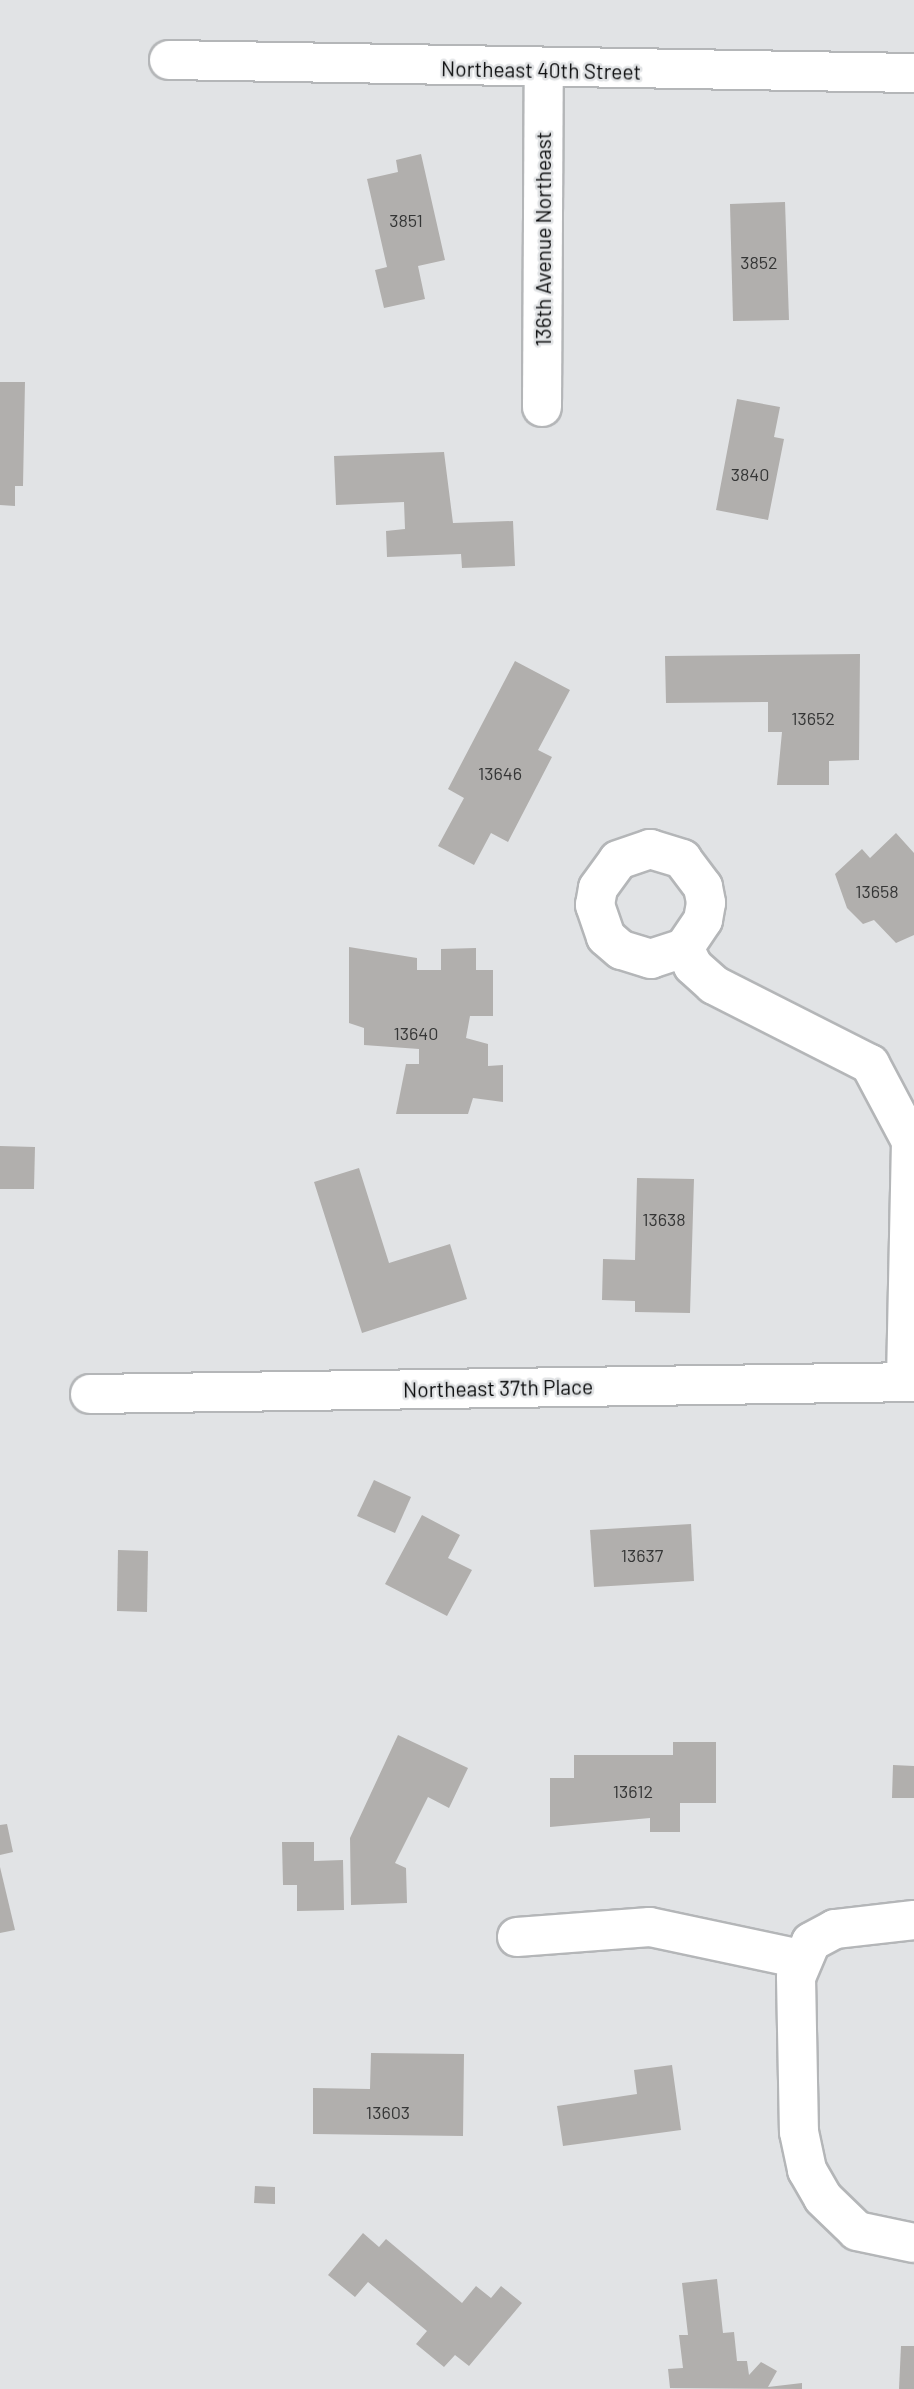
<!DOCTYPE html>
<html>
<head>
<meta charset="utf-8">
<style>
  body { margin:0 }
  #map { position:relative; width:914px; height:2389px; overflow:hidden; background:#e1e3e5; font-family:Barlow,sans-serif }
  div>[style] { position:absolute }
  .building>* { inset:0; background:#b1afad }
  .roads { filter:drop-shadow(2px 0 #b4b6b8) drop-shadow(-2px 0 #b4b6b8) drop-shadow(0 2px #b4b6b8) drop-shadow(0 -2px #b4b6b8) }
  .minor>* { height:38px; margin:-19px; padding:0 19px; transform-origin:19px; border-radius:19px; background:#fff }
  span { translate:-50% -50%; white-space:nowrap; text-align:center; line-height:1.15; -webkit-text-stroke:5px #e1e3e5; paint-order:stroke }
  .number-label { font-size:18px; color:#353636 }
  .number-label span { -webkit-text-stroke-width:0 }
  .street-label { font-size:21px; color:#0c0d0e }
</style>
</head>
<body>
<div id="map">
  <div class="building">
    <i style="clip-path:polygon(421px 154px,445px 260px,418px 266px,425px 299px,384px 308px,375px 270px,387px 267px,367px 179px,398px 172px,396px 160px)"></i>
    <i style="clip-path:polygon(785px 202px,789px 320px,733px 321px,730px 204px)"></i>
    <i style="clip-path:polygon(0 382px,25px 382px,23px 486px,15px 486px,15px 506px,0 505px)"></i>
    <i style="clip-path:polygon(737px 399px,780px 407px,774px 437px,784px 439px,768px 520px,716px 510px)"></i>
    <i style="clip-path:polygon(444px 452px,453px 523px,513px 521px,515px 566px,462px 568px,461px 554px,387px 557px,386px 531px,405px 529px,404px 502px,336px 505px,334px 456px)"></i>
    <i style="clip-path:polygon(860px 654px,859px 760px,829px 761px,829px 785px,777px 785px,782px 732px,768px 732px,768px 702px,666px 703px,665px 656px)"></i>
    <i style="clip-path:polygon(515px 661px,570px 690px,538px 750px,552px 757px,508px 842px,491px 833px,474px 865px,438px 846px,464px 798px,448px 789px)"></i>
    <i style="clip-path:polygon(896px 833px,914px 853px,914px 935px,896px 943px,874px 920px,863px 924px,847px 908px,835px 874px,862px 849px,870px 858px)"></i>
    <i style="clip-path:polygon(349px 947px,417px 958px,417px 970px,441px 970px,441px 949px,476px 948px,476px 970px,493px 970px,493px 1016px,470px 1016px,466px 1038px,488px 1044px,488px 1066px,503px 1065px,503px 1102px,473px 1098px,468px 1114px,396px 1114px,406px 1064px,419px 1064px,419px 1049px,364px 1045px,364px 1028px,349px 1023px)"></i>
    <i style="clip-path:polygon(0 1146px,35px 1147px,34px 1189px,0 1189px)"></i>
    <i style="clip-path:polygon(359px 1168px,389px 1263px,450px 1244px,467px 1299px,362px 1333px,314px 1182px)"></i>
    <i style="clip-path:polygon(637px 1178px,694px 1179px,690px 1313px,635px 1312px,635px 1301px,602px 1300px,603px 1259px,635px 1260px)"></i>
    <i style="clip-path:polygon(374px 1480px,411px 1497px,395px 1533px,357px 1516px)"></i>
    <i style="clip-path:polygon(422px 1515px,460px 1535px,448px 1558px,472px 1570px,447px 1616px,385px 1584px)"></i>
    <i style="clip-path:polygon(691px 1524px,694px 1581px,594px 1587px,590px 1530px)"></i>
    <i style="clip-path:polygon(118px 1550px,148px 1551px,147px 1612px,117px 1611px)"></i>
    <i style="clip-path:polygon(398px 1735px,468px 1768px,449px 1808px,428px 1797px,395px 1863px,406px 1868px,407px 1903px,351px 1905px,350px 1838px)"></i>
    <i style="clip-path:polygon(673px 1742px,716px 1742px,716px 1803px,680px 1803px,680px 1832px,650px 1832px,650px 1818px,550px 1827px,550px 1778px,574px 1778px,574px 1755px,673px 1755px)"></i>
    <i style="clip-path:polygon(893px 1765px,914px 1766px,914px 1798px,892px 1798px)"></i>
    <i style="clip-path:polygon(7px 1824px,13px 1852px,0 1855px,0 1825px)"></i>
    <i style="clip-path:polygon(282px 1842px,314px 1842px,314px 1861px,343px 1860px,344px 1910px,297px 1911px,297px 1885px,283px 1885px)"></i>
    <i style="clip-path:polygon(0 1867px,15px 1930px,0 1933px)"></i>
    <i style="clip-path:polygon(371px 2053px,464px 2054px,463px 2136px,313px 2134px,313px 2088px,370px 2089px)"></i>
    <i style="clip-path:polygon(672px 2065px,681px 2130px,563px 2146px,557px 2106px,637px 2094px,634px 2070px)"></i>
    <i style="clip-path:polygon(255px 2186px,275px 2187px,275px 2204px,254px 2203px)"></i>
    <i style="clip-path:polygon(363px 2233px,379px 2247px,386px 2239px,462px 2303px,476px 2286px,491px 2298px,501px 2286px,522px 2303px,469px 2366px,455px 2355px,444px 2367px,416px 2344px,427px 2331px,368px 2282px,355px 2297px,328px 2275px)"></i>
    <i style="clip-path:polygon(717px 2279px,723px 2333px,734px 2332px,737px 2361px,747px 2361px,749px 2375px,761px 2362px,777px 2371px,768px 2387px,802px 2383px,802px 2389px,670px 2388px,668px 2369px,683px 2368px,679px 2335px,688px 2335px,682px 2283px)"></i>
    <i style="clip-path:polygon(901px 2346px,914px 2346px,914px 2389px,899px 2389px)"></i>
  </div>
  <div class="roads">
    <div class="minor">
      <i style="left:169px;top:60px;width:745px;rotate:1deg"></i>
      <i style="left:542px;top:407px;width:336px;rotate:-89.7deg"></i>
      <i style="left:684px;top:948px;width:35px;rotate:162deg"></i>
      <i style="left:651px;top:959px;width:31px;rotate:-163deg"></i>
      <i style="left:621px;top:950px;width:20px;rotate:-139deg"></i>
      <i style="left:606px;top:937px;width:34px;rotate:-109deg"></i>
      <i style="left:595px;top:905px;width:17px;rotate:-80deg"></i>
      <i style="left:598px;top:888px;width:34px;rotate:-54deg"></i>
      <i style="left:618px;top:860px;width:34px;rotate:-19deg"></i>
      <i style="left:650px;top:849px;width:34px;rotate:17deg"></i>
      <i style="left:682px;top:859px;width:35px;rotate:53deg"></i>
      <i style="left:703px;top:887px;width:16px;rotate:79deg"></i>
      <i style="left:706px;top:903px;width:17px;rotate:100deg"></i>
      <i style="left:703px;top:920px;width:34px;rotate:124deg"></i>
      <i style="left:684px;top:948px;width:20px;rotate:63deg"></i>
      <i style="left:693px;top:966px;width:28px;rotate:42deg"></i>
      <i style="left:714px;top:985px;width:175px;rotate:26.9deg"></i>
      <i style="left:870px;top:1064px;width:87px;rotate:62deg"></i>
      <i style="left:911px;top:1141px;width:241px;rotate:91.2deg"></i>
      <i style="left:90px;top:1394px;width:824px;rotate:-0.83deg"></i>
      <i style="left:914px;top:1920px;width:80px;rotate:173.5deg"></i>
      <i style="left:835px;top:1929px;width:27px;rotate:152deg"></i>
      <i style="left:811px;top:1942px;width:38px;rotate:113deg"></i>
      <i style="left:796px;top:1977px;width:155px;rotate:88.9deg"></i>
      <i style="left:799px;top:2132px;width:39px;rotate:78deg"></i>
      <i style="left:807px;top:2170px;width:32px;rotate:60deg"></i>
      <i style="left:823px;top:2198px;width:47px;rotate:44.1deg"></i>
      <i style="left:857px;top:2231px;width:58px;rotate:11.9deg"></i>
      <i style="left:517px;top:1937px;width:133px;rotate:-4.3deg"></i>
      <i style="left:650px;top:1927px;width:154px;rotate:12deg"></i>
    </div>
  </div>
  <div class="number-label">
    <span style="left:406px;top:220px">3851</span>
    <span style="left:759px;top:262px">3852</span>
    <span style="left:750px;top:474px">3840</span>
    <span style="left:813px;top:718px">13652</span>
    <span style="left:500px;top:773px">13646</span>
    <span style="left:877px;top:891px">13658</span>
    <span style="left:416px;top:1033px">13640</span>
    <span style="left:664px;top:1219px">13638</span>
    <span style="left:642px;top:1555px">13637</span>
    <span style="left:633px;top:1791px">13612</span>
    <span style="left:388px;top:2112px">13603</span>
  </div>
  <div class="street-label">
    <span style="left:541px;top:70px;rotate:1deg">Northeast 40th Street</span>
    <span style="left:543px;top:239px;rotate:-90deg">136th Avenue Northeast</span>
    <span style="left:498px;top:1388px;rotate:-1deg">Northeast 37th Place</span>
  </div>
</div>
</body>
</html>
